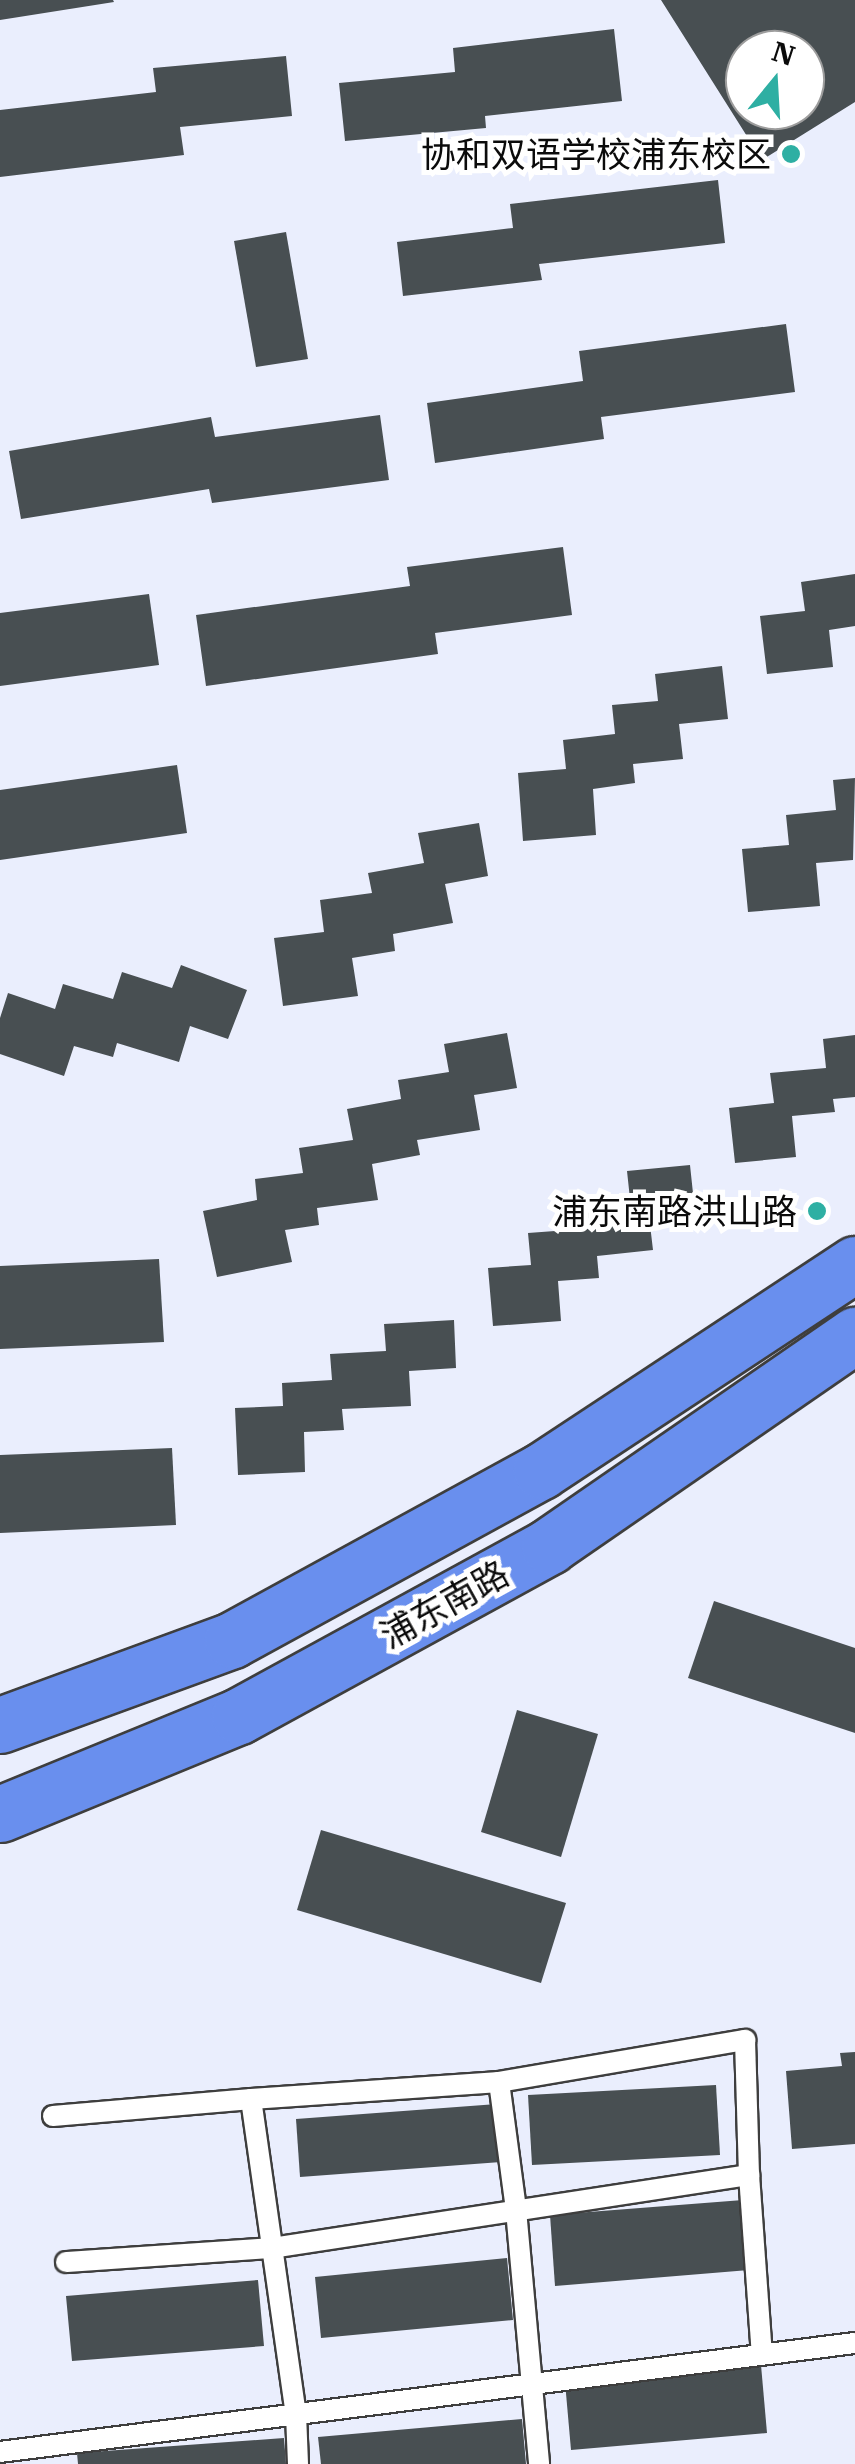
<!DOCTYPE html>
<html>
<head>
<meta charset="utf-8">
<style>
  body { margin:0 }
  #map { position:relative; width:855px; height:2464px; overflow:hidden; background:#eaeefd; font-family:"IBM Plex Serif","Noto Sans SC",serif }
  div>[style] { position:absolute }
  .building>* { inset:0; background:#484f52 }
  .roads { filter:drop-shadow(2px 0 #3e3e3e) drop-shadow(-2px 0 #3e3e3e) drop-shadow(0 2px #3e3e3e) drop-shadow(0 -2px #3e3e3e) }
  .service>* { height:20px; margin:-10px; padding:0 10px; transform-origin:10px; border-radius:10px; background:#fff }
  .primary>* { height:55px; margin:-27.5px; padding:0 27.5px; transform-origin:27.5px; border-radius:27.5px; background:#698fee }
  .dots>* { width:28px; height:28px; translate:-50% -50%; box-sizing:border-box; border:5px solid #fff; border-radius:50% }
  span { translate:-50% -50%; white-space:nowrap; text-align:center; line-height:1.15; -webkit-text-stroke:10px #fff; paint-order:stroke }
  .poi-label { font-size:35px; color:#0b0b0b }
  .right { translate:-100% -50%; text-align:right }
  .street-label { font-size:35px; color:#0b0b0b }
  .north { position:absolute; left:725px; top:30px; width:100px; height:100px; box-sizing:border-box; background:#fff; border:2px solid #9d9d9d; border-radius:50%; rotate:18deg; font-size:28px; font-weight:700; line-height:40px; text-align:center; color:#0b0b0b }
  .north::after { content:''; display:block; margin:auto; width:35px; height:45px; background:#2eafa3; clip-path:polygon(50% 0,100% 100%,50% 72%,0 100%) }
</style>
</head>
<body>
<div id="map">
  <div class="building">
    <i style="clip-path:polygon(0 0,113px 0,114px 2px,0 20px)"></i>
    <i style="clip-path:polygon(evenodd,661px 0,855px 0,855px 102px,762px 160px,661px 0,745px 50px,805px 50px,805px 110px,745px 110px,745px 50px)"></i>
    <i style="clip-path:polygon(614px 29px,622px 101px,485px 116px,486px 128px,345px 141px,339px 83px,455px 72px,453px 48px)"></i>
    <i style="clip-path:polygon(286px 56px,292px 116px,180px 127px,184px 155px,0 177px,0 110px,156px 92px,153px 68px)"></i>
    <i style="clip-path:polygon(718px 180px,725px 243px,539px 264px,542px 280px,403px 296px,397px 242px,513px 228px,510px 204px)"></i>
    <i style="clip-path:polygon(286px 232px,308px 359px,256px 367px,234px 241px)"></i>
    <i style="clip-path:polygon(786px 324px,795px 392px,601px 417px,604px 439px,435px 463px,427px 403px,583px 381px,579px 351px)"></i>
    <i style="clip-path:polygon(380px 415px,389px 480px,212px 503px,209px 489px,21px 519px,9px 451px,211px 417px,215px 437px)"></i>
    <i style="clip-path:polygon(563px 547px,572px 615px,435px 633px,438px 654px,206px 686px,196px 615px,410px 586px,407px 567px)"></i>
    <i style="clip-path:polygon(855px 574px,855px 626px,829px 630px,833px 667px,767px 674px,760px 616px,805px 611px,801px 582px)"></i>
    <i style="clip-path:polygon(149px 594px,159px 665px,0 686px,0 613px)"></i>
    <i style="clip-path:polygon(722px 666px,728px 719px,679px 724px,683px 759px,633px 764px,635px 783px,593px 789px,596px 835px,523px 841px,518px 773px,566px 769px,563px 740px,615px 734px,612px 705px,658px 701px,655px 674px)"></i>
    <i style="clip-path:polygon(177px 765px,187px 833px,0 860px,0 790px)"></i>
    <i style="clip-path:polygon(855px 778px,853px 860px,816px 863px,820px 906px,748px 912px,742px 849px,789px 845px,786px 815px,836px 810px,833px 780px)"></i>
    <i style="clip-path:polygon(479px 823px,488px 876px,445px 884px,453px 923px,393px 934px,395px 951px,352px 958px,358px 996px,283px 1006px,274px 938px,324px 932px,320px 900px,372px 893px,368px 873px,424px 863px,418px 833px)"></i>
    <i style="clip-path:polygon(181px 965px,247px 990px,228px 1039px,190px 1026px,179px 1062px,117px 1043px,113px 1057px,74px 1046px,64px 1076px,0 1054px,0 1018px,8px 993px,55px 1009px,63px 984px,113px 999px,122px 972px,172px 988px)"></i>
    <i style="clip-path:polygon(507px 1033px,517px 1088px,474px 1095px,480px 1130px,417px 1140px,420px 1155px,372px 1164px,378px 1200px,317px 1208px,319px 1225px,285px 1230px,292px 1262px,217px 1277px,203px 1211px,257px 1200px,255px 1179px,303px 1173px,299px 1148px,353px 1140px,347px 1109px,401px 1099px,398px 1080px,449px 1072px,444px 1044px)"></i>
    <i style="clip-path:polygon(855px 1035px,855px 1097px,833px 1099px,835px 1112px,792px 1116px,796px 1157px,735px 1163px,729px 1108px,774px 1103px,770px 1073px,826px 1068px,823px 1039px)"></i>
    <i style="clip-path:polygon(690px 1165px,695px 1212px,649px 1216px,653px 1250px,597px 1256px,599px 1278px,558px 1281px,561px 1321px,493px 1326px,488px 1268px,531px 1265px,528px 1233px,582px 1229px,579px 1205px,630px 1199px,627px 1171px)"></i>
    <i style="clip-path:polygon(159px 1259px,164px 1342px,0 1349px,0 1266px)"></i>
    <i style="clip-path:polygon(454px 1320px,456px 1368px,409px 1371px,411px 1406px,342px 1409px,344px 1430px,304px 1432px,305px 1472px,238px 1475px,235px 1408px,283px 1406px,282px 1383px,332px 1380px,330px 1354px,386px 1351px,384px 1324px)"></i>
    <i style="clip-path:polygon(172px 1448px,176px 1525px,0 1533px,0 1455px)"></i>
    <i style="clip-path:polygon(714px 1601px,855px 1648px,855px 1733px,688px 1678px)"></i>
    <i style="clip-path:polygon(517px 1710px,598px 1734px,561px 1857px,481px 1832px)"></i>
    <i style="clip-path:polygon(321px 1830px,566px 1903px,541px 1983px,297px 1910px)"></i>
    <i style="clip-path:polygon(855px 2052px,855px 2144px,792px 2149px,786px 2071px,842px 2066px,840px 2053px)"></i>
    <i style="clip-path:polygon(716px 2085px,720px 2155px,532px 2165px,528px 2095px)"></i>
    <i style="clip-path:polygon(497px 2104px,501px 2162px,300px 2177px,296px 2119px)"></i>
    <i style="clip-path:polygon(743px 2200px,749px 2270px,555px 2286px,550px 2215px)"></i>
    <i style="clip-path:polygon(507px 2258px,513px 2320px,321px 2338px,315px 2277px)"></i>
    <i style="clip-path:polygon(258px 2280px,264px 2346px,72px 2361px,66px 2296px)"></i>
    <i style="clip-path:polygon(761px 2365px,767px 2433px,571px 2450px,565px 2382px)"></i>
    <i style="clip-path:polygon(522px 2419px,526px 2464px,321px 2464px,318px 2437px)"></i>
    <i style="clip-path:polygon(284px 2438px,286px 2464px,78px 2464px,77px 2453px)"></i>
  </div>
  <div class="roads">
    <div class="service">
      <i style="left:499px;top:2082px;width:250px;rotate:-9.7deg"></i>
      <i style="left:745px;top:2040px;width:135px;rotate:88.3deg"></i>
      <i style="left:251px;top:2099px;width:249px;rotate:-3.9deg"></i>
      <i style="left:499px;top:2082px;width:129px;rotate:82.4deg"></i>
      <i style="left:516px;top:2210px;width:255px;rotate:84.8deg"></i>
      <i style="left:53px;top:2116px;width:199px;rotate:-4.9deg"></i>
      <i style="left:251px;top:2099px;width:318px;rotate:81.9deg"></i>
      <i style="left:296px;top:2414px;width:50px;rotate:87.7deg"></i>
      <i style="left:66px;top:2262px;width:205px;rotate:-3.9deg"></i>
      <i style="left:271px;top:2248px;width:484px;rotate:-8.7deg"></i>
      <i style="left:749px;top:2175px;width:180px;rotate:85.9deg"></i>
      <i style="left:0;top:2452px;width:862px;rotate:-7.27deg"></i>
    </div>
    <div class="primary">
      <i style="left:0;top:1725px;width:247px;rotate:-20.1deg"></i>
      <i style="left:232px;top:1640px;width:352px;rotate:-28.7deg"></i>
      <i style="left:541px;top:1471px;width:376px;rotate:-33.4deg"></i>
      <i style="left:0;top:1814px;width:258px;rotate:-22.3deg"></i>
      <i style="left:239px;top:1716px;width:354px;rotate:-28.7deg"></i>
      <i style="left:549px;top:1546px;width:372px;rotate:-34.6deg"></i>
    </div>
  </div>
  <div class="dots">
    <i style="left:791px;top:154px;background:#2eafa3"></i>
    <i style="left:817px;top:1211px;background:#2eafa3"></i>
  </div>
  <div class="poi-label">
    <span class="right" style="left:771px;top:154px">协和双语学校浦东校区</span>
    <span class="right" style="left:797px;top:1211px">浦东南路洪山路</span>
  </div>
  <div class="street-label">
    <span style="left:444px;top:1604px;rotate:-29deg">浦东南路</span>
  </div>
  <div class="north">N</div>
</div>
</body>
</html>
